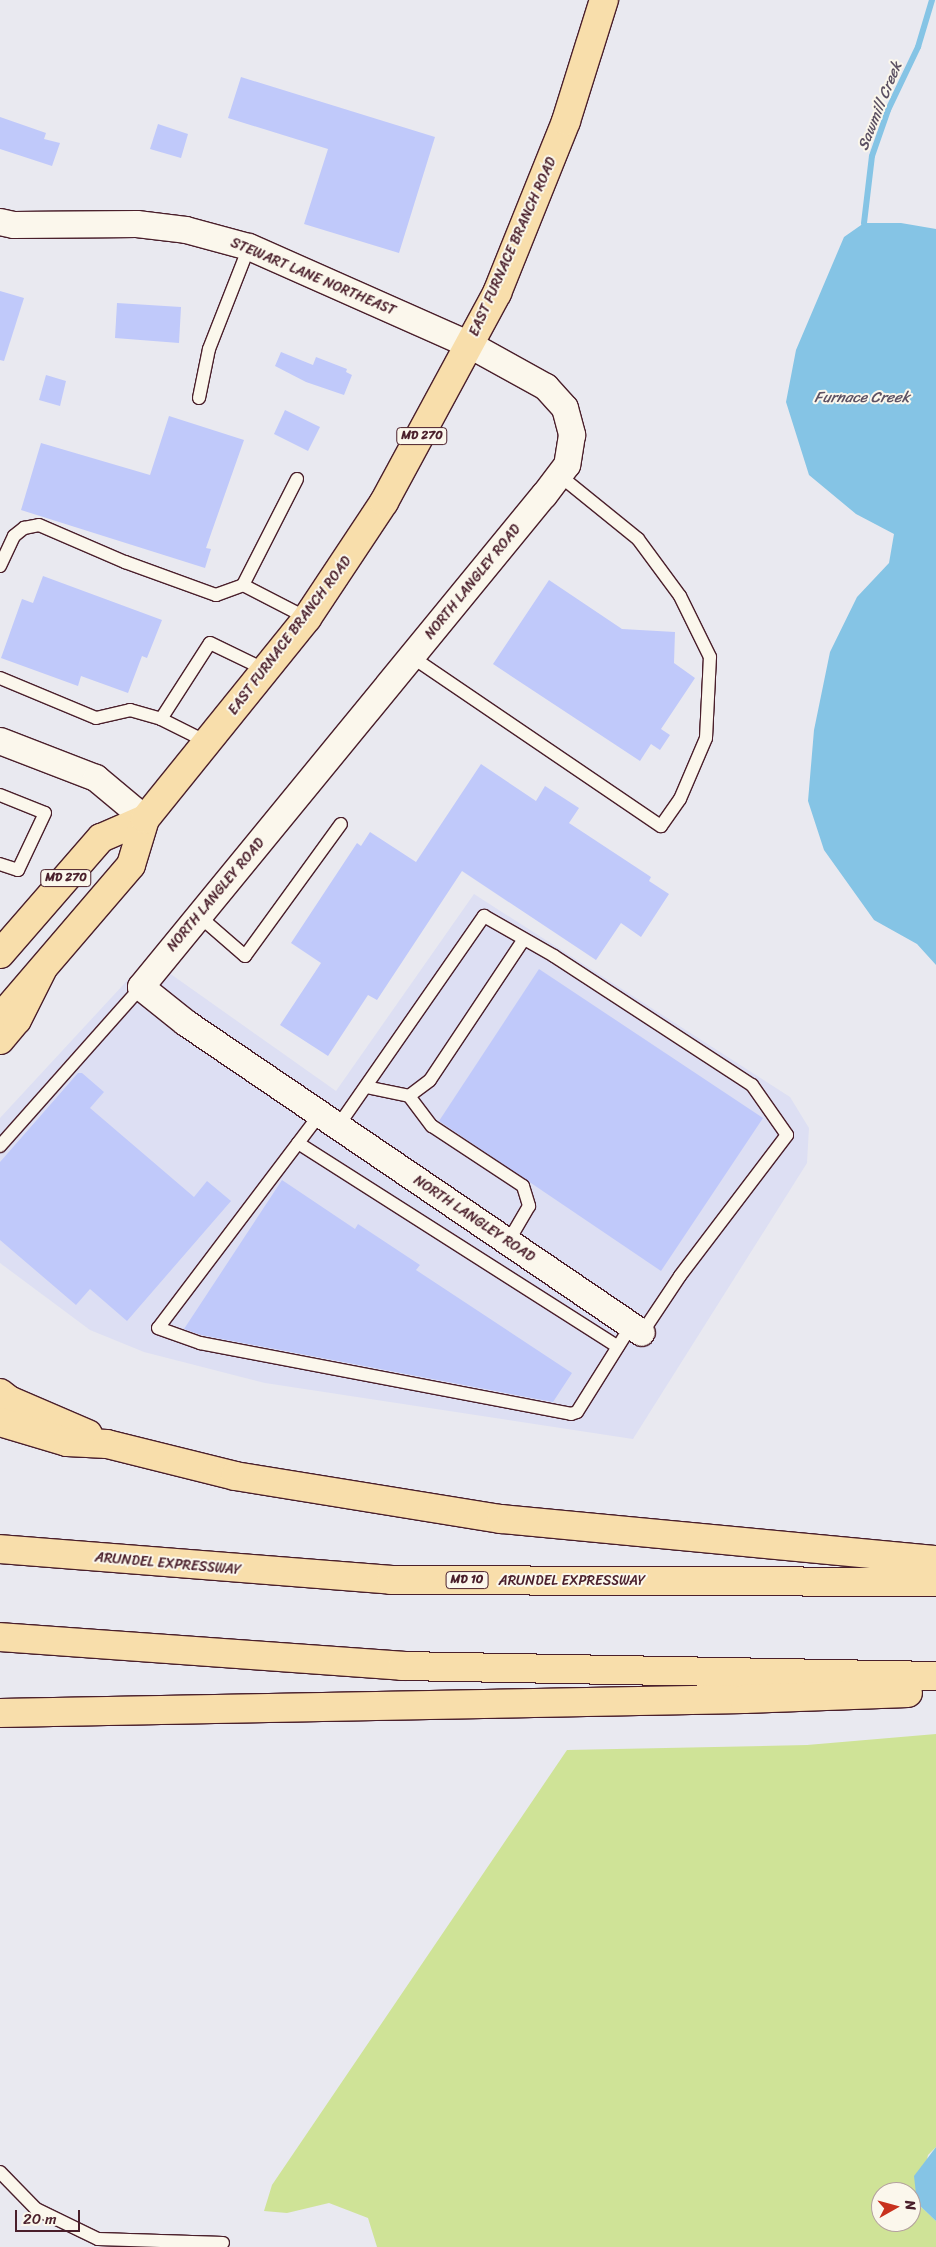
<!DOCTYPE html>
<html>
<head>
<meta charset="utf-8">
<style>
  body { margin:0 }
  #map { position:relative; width:936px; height:2247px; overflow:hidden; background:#e9e9f0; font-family:Sriracha,sans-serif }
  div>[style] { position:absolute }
  .built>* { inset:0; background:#dddff3 }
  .green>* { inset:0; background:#cfe397 }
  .water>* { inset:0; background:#85c4e5 }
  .stream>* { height:6px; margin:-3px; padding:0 3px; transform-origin:3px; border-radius:3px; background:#85c4e5 }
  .building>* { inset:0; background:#c0c9fa }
  .roads { filter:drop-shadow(1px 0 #4a1f2b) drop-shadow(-1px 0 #4a1f2b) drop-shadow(0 1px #4a1f2b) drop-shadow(0 -1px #4a1f2b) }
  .lane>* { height:12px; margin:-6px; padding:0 6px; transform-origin:6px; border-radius:6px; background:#fbf7ec }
  .street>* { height:26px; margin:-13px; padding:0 13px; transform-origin:13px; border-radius:13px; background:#fbf7ec }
  .primary>* { height:28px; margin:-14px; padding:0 14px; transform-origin:14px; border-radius:14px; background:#f8deab }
  .highway>* { height:28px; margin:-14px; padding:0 14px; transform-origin:14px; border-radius:14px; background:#f8deab }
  span { translate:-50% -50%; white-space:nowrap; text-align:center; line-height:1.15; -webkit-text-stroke:4px #fbf7ec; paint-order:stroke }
  .shield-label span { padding:1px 4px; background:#fbf7ec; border:1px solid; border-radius:4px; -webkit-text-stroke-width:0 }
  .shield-label { font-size:12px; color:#4a1f2b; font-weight:700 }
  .street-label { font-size:14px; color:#4a1f2b }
  .water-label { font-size:15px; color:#5c5163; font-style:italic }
  .north { position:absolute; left:871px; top:2182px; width:50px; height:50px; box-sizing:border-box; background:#fbf7ec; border:1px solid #b4a19f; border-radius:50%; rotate:83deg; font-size:14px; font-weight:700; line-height:20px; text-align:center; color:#4a1f2b }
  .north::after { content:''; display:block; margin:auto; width:18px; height:22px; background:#c8321e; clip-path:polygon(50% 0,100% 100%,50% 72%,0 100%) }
  .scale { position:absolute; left:15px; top:2210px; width:65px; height:22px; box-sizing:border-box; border:2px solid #4a1f2b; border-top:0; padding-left:6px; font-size:15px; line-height:18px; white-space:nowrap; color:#4a1f2b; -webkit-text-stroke:4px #fbf7ec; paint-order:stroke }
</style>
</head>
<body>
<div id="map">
  <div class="built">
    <i style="clip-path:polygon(474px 894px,790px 1097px,809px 1128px,807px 1163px,633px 1439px,265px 1383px,144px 1352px,90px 1330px,0 1263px,0 1118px,148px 958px,336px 1091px)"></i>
  </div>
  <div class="green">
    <i style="clip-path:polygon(evenodd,936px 1734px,936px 2147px,928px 2155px,917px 2203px,936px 2221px,936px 2247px,377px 2247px,368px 2218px,329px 2203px,287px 2213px,264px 2211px,272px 2185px,567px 1750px,807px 1745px,936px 1734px,881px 2192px,911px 2192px,911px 2222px,881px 2222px,881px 2192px)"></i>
  </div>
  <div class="water">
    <i style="clip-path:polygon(864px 223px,901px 223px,936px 229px,936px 965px,917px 944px,874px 920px,824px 850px,808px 801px,814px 730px,830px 652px,857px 597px,889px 563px,894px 534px,856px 514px,809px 475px,786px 402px,796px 350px,844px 237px)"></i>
    <i style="clip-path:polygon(936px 2147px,936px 2221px,917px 2203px,914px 2176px)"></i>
  </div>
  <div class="stream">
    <i style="left:864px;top:223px;width:67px;rotate:-83.2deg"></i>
    <i style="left:872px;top:156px;width:49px;rotate:-70.8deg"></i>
    <i style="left:888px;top:110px;width:70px;rotate:-64.5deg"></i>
    <i style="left:918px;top:47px;width:49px;rotate:-73.4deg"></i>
  </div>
  <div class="building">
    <i style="clip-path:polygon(241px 77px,435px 137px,399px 253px,304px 224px,328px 149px,228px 118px)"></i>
    <i style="clip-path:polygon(0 117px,46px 133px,44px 139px,60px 143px,52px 166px,0 149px)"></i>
    <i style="clip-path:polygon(158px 124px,188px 134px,181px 158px,150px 149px)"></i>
    <i style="clip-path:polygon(0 291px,24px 298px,4px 361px,0 360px)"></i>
    <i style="clip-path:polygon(117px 303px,181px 307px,179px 343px,115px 338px)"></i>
    <i style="clip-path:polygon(281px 352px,313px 365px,316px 357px,347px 369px,346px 372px,352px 375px,344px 395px,306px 382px,275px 366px)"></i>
    <i style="clip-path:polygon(46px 375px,66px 381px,60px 406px,39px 400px)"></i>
    <i style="clip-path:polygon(285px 410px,320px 427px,308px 451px,274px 434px)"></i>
    <i style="clip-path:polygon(169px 416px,244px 440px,206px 548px,211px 549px,205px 568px,21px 510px,41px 443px,150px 475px)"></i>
    <i style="clip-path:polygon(43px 576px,162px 620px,147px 658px,142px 656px,128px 693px,81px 676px,78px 686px,1px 658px,22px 599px,33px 603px)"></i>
    <i style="clip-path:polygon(549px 580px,622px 629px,675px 632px,674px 663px,695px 678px,661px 729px,670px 735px,660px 750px,651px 744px,640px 761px,493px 664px)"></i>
    <i style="clip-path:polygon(481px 764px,536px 801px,545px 786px,579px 808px,569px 823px,651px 877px,649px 881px,669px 894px,641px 937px,621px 923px,596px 960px,462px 871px,377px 1000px,368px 995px,328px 1056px,280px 1025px,321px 963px,291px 943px,357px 843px,361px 846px,370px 832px,416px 862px)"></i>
    <i style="clip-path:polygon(539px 969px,763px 1118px,661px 1271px,439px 1121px)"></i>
    <i style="clip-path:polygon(78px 1073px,82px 1073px,104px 1092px,90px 1108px,194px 1197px,207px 1181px,231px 1201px,127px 1321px,90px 1289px,76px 1305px,0 1240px,0 1162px)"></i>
    <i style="clip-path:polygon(282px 1180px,355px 1229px,358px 1224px,420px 1265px,416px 1270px,572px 1373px,553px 1402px,201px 1335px,184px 1329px)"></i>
  </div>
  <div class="roads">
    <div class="lane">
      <i style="left:199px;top:398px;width:50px;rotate:-78.5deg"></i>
      <i style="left:209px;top:349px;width:110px;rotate:-68.6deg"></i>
      <i style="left:0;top:566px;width:33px;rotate:-65deg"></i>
      <i style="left:14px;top:536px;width:13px;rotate:-39deg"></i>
      <i style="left:24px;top:528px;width:15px;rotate:-11deg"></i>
      <i style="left:39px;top:525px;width:94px;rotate:23.3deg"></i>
      <i style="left:125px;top:562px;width:97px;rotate:19.9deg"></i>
      <i style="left:216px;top:595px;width:29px;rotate:-20deg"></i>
      <i style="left:243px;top:585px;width:72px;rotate:27.3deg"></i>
      <i style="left:243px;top:585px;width:119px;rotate:-63deg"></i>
      <i style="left:412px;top:657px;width:301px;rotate:34.2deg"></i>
      <i style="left:661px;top:826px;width:33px;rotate:-55deg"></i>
      <i style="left:680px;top:799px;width:66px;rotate:-66.9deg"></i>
      <i style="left:706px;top:738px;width:81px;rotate:-87.2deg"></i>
      <i style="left:710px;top:657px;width:68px;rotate:-116.2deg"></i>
      <i style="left:680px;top:596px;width:71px;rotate:-126.4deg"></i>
      <i style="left:638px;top:539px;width:102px;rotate:-141deg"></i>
      <i style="left:0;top:678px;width:104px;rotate:22.6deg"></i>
      <i style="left:96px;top:718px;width:35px;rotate:-13deg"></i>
      <i style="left:130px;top:710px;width:32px;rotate:16deg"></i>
      <i style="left:209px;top:743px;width:54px;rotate:-153.4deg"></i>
      <i style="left:161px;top:719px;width:90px;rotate:-57.2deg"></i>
      <i style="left:210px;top:643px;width:64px;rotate:25.8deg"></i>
      <i style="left:0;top:795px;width:48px;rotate:21.8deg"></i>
      <i style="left:45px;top:813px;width:63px;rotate:115.3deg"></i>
      <i style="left:18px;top:870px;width:19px;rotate:-162deg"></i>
      <i style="left:199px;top:916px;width:61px;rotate:41deg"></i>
      <i style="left:245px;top:956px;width:163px;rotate:-54deg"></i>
      <i style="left:366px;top:1087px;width:44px;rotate:11.8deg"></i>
      <i style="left:409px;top:1096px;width:26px;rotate:-37deg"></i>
      <i style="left:430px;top:1080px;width:169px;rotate:-56.3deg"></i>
      <i style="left:409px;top:1096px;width:38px;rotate:53deg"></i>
      <i style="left:432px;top:1126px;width:109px;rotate:33.4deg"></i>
      <i style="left:523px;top:1186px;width:21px;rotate:73deg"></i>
      <i style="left:529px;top:1206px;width:42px;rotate:120.3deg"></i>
      <i style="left:320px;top:1114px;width:268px;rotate:127.1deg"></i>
      <i style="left:158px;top:1328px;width:45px;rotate:19.7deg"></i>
      <i style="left:200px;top:1343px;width:378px;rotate:10.8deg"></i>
      <i style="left:571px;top:1414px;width:6px;rotate:-18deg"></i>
      <i style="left:577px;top:1412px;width:102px;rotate:-57.9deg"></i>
      <i style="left:338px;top:1126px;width:256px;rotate:-55.2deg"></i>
      <i style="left:484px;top:916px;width:81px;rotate:29.7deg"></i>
      <i style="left:554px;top:956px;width:236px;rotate:33.1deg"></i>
      <i style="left:752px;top:1085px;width:61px;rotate:55deg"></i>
      <i style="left:787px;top:1135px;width:177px;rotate:127.2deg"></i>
      <i style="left:680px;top:1276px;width:69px;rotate:123.7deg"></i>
      <i style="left:298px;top:1143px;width:379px;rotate:32.5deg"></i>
      <i style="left:0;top:1146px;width:213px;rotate:-48.4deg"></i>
      <i style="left:0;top:2172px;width:52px;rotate:45.8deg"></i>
      <i style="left:36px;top:2209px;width:69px;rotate:25.8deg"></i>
      <i style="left:98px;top:2239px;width:125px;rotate:1.8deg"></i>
    </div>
    <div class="street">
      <i style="left:0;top:222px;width:14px;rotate:12deg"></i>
      <i style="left:14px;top:225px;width:123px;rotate:-0.5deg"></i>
      <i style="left:137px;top:224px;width:49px;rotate:7deg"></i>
      <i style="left:186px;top:230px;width:65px;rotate:15.1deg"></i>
      <i style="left:249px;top:247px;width:242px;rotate:23.9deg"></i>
      <i style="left:470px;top:345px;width:87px;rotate:28.9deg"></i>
      <i style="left:546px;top:387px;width:28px;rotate:48deg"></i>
      <i style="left:565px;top:408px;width:28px;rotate:75deg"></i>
      <i style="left:572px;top:435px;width:30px;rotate:99deg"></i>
      <i style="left:567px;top:465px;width:38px;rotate:127deg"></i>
      <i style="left:544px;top:495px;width:636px;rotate:129.32deg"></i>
      <i style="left:141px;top:987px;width:58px;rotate:38.7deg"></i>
      <i style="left:186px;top:1023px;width:551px;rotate:34.21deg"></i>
      <i style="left:0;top:741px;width:103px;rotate:21.1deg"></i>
      <i style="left:96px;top:778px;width:64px;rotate:39.9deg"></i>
    </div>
    <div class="primary">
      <i style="left:0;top:954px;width:154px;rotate:-49deg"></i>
      <i style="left:101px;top:838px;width:48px;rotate:-23.4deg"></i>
      <i style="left:0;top:1018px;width:201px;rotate:-49.4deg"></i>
      <i style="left:131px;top:865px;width:48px;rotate:-73.1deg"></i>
      <i style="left:145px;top:819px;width:258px;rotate:-51.1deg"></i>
      <i style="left:307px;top:618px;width:139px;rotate:-56.4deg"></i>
      <i style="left:384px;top:502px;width:238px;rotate:-61.6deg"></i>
      <i style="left:497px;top:293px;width:185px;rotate:-68.1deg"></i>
      <i style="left:566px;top:121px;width:127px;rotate:-72.6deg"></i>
    </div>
    <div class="highway">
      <i style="left:0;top:1040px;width:26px;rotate:-50deg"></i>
      <i style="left:17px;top:1020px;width:56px;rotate:-63.4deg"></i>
      <i style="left:0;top:1393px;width:11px;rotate:38deg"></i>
      <i style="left:9px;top:1400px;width:86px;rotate:23.3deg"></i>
      <i style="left:0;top:1422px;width:70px;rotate:16.6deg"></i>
      <i style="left:67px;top:1442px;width:40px;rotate:2.9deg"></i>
      <i style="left:107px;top:1444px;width:132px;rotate:14deg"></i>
      <i style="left:235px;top:1476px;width:269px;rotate:9.2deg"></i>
      <i style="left:501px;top:1519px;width:437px;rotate:5.4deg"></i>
      <i style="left:0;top:1549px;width:392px;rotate:4.5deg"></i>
      <i style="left:391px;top:1580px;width:545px;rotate:0.21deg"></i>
      <i style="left:0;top:1637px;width:403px;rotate:4.1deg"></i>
      <i style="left:402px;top:1666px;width:534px;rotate:1.07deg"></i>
      <i style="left:0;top:1713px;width:744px;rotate:-1.08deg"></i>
      <i style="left:744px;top:1699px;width:164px;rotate:-2.1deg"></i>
    </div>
  </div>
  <div class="shield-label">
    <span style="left:422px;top:436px">MD 270</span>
    <span style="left:66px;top:878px">MD 270</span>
    <span style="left:467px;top:1580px">MD 10</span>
  </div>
  <div class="street-label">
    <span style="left:513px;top:247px;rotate:-66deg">EAST FURNACE BRANCH ROAD</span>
    <span style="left:313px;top:277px;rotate:23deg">STEWART LANE NORTHEAST</span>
    <span style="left:473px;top:582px;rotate:-51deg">NORTH LANGLEY ROAD</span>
    <span style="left:290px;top:636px;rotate:-53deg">EAST FURNACE BRANCH ROAD</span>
    <span style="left:216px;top:895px;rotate:-50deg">NORTH LANGLEY ROAD</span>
    <span style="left:474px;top:1219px;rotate:34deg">NORTH LANGLEY ROAD</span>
    <span style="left:168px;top:1564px;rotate:5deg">ARUNDEL EXPRESSWAY</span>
    <span style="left:572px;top:1581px">ARUNDEL EXPRESSWAY</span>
  </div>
  <div class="water-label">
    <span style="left:880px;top:106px;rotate:-68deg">Sawmill Creek</span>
    <span style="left:862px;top:398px">Furnace Creek</span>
  </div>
  <div class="north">N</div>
  <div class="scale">20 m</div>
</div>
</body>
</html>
